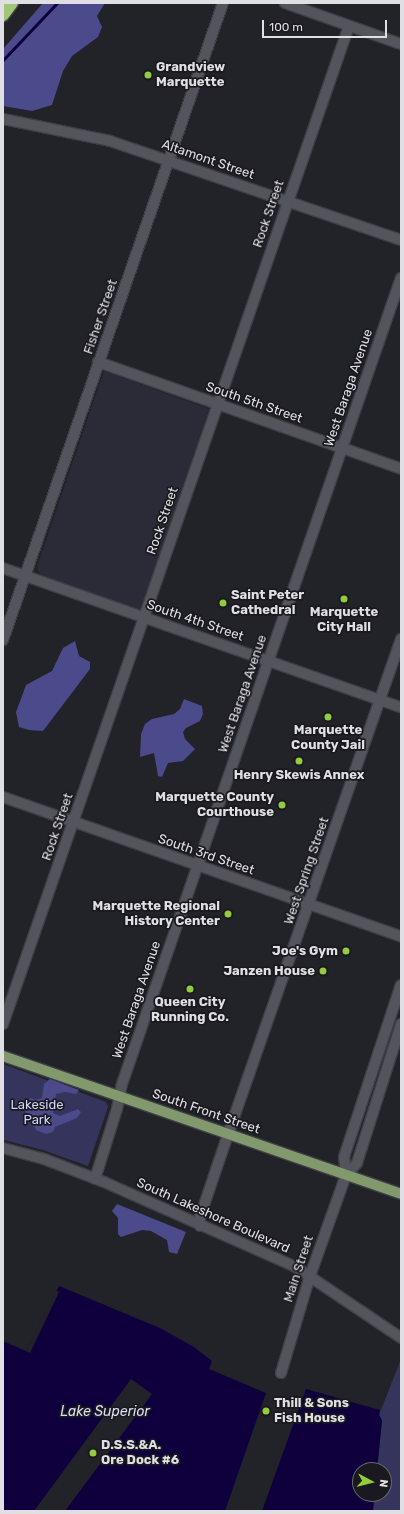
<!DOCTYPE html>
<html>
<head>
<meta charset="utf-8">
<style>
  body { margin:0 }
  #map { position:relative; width:404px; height:1514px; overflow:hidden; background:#222229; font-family:Rubik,sans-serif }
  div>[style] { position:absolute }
  .built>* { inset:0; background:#2a2b37 }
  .green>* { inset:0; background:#34345c }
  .forest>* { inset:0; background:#4b4a8b }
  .water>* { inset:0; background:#0f003d }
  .pier>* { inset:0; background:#222229 }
  .stream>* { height:2.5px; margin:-1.25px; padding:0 1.25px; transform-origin:1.25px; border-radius:1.25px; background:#0f003d }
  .roads { filter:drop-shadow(1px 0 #3e3f44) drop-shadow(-1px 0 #3e3f44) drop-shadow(0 1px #3e3f44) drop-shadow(0 -1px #3e3f44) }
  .minor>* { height:10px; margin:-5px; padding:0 5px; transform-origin:5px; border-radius:5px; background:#53545c }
  .major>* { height:10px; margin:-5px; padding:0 5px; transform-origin:5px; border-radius:5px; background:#82986d }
  .highway>* { height:12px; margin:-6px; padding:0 6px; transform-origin:6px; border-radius:6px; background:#a2c678 }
  .dots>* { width:11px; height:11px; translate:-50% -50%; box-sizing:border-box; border:2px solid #19191f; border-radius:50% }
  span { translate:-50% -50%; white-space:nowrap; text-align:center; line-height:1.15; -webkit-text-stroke:3.5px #19191f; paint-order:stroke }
  .poi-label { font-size:13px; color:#dfdfe4; font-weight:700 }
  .left { translate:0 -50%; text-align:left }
  .right { translate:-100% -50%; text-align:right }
  .street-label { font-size:13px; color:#dfdfe4 }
  .park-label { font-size:13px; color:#d0d3fa }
  .water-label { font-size:14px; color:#dcddf1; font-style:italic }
  .frame { position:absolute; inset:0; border:4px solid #dfdfe4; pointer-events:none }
  .north { position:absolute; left:352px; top:1462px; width:40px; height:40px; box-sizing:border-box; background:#19191f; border:1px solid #68686e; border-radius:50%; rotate:97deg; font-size:11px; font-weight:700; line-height:16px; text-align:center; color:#dfdfe4 }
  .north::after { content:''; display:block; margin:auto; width:14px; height:18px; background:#93cc3d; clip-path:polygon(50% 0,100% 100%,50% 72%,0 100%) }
  .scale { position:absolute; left:262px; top:20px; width:125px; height:18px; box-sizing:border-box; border:2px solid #dfdfe4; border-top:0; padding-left:5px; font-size:12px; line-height:14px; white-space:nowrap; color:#dfdfe4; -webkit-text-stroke:3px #19191f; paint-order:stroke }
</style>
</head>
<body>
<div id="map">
  <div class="built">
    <i style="clip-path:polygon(104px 371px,209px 409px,143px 612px,40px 575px,37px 567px)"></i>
  </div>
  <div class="green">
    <i style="clip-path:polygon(3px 1064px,106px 1102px,108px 1107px,88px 1166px,43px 1150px,3px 1140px)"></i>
    <i style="clip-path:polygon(401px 1359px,401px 1511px,373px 1511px,375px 1494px,384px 1494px,384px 1470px,377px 1470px,382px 1421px,379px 1415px)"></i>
  </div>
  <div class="forest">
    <i style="clip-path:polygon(43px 3px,105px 3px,97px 16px,102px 27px,98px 37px,72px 56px,63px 71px,52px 105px,32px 111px,3px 106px,3px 49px)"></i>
    <i style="clip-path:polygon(75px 641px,79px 656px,90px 662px,90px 669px,43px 731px,29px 730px,19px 727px,16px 712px,26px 685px,52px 671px,63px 648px)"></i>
    <i style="clip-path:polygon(184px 699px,202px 706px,203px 714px,200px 721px,186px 728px,183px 732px,185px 739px,195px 749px,183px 761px,168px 763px,162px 777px,158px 776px,154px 753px,140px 757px,141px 734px,145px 724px,152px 719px,174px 714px,180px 709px)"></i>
    <i style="clip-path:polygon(50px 1079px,79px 1090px,76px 1094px,65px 1092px,56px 1094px,53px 1113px,60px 1116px,78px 1109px,81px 1112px,77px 1118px,55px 1127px,53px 1132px,46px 1134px,36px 1130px,24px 1109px,30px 1098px,36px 1100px,42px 1098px,44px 1084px)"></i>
    <i style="clip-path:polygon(117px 1204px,186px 1232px,177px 1254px,169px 1252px,167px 1240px,151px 1231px,142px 1230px,121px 1237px,118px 1234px,118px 1218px,112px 1211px)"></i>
  </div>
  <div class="water">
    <i style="clip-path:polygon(59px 1286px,160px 1328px,194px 1347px,212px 1361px,209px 1369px,266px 1393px,225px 1511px,3px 1511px,3px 1341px,26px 1351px)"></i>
    <i style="clip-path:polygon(306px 1389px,380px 1410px,379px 1415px,382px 1420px,377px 1470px,360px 1470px,360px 1494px,374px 1494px,373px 1511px,262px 1511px)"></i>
  </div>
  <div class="pier">
    <i style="clip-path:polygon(56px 1291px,59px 1292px,30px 1353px,26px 1351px)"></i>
    <i style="clip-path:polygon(131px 1379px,152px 1394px,65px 1511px,34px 1511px)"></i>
  </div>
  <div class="stream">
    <i style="left:3px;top:60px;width:79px;rotate:-46.5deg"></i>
  </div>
  <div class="roads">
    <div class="minor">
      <i style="left:285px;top:3px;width:123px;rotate:19.5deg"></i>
      <i style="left:3px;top:119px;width:109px;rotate:11.6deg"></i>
      <i style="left:110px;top:141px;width:307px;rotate:18.8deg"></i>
      <i style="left:98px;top:362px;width:321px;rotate:19.4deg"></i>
      <i style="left:3px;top:568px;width:422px;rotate:19.3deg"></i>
      <i style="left:3px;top:640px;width:674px;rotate:-70.95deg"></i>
      <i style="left:3px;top:797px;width:422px;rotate:19.3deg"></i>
      <i style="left:3px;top:1024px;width:1056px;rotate:-70.88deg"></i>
      <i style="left:3px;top:1148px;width:42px;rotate:15deg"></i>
      <i style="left:44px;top:1159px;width:64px;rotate:21deg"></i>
      <i style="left:104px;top:1182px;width:208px;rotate:23.9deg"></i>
      <i style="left:294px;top:1266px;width:129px;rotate:33.9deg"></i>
      <i style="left:346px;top:1175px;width:18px;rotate:-96deg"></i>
      <i style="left:344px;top:1157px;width:181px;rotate:-71.7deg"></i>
      <i style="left:95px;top:1179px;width:73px;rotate:-72.6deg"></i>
      <i style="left:117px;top:1109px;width:25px;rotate:-79deg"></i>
      <i style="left:122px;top:1084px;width:853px;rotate:-70.91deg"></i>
      <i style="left:200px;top:1226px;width:9px;rotate:-90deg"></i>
      <i style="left:200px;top:1217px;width:78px;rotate:-71.3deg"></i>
      <i style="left:225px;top:1143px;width:534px;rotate:-70.75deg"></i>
      <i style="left:281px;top:1373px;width:101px;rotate:-73.4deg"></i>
      <i style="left:310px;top:1276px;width:107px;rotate:-70.4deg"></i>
      <i style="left:346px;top:1175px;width:16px;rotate:-47deg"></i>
      <i style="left:357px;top:1163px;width:146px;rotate:-72.4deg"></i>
    </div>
    <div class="major">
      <i style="left:3px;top:1056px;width:421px;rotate:19.1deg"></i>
    </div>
    <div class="highway">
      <i style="left:3px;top:15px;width:15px;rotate:-53deg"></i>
    </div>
  </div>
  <div class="dots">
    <i style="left:148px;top:75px;background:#93cc3d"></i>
    <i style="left:344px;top:599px;background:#93cc3d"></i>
    <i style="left:223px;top:603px;background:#93cc3d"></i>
    <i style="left:328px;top:717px;background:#93cc3d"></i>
    <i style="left:299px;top:761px;background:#93cc3d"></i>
    <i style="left:282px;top:805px;background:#93cc3d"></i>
    <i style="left:228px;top:914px;background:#93cc3d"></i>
    <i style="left:346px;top:951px;background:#93cc3d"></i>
    <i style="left:323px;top:971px;background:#93cc3d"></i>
    <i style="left:190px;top:989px;background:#93cc3d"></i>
    <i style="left:266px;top:1411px;background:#93cc3d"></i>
    <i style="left:93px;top:1453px;background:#93cc3d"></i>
  </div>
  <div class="poi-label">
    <span class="left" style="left:156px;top:75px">Grandview<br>Marquette</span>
    <span class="left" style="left:231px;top:603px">Saint Peter<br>Cathedral</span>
    <span style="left:344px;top:620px">Marquette<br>City Hall</span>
    <span style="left:328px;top:738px">Marquette<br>County Jail</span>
    <span style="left:299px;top:775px">Henry Skewis Annex</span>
    <span class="right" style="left:274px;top:805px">Marquette County<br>Courthouse</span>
    <span class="right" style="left:220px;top:914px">Marquette Regional<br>History Center</span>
    <span class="right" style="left:338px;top:951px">Joe's Gym</span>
    <span class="right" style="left:315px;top:971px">Janzen House</span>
    <span style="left:190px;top:1010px">Queen City<br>Running Co.</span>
    <span class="left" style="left:274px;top:1411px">Thill &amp; Sons<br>Fish House</span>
    <span class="left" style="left:101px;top:1453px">D.S.S.&amp;A.<br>Ore Dock #6</span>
  </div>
  <div class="street-label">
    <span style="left:208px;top:160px;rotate:19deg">Altamont Street</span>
    <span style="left:269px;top:214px;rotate:-71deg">Rock Street</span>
    <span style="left:101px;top:317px;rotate:-71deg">Fisher Street</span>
    <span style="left:349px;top:388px;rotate:-71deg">West Baraga Avenue</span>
    <span style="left:254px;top:403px;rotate:19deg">South 5th Street</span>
    <span style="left:163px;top:521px;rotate:-71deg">Rock Street</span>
    <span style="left:195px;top:621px;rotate:19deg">South 4th Street</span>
    <span style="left:243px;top:694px;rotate:-71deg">West Baraga Avenue</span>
    <span style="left:58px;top:827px;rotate:-71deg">Rock Street</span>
    <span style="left:206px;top:855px;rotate:19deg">South 3rd Street</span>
    <span style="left:307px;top:871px;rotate:-71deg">West Spring Street</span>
    <span style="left:137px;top:1000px;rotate:-71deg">West Baraga Avenue</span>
    <span style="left:206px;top:1112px;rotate:19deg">South Front Street</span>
    <span style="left:213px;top:1216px;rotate:24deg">South Lakeshore Boulevard</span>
    <span style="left:299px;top:1269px;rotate:-72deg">Main Street</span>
  </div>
  <div class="park-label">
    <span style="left:37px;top:1113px">Lakeside<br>Park</span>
  </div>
  <div class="water-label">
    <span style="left:105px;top:1412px">Lake Superior</span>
  </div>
  <div class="frame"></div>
  <div class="north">N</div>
  <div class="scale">100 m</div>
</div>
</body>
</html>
